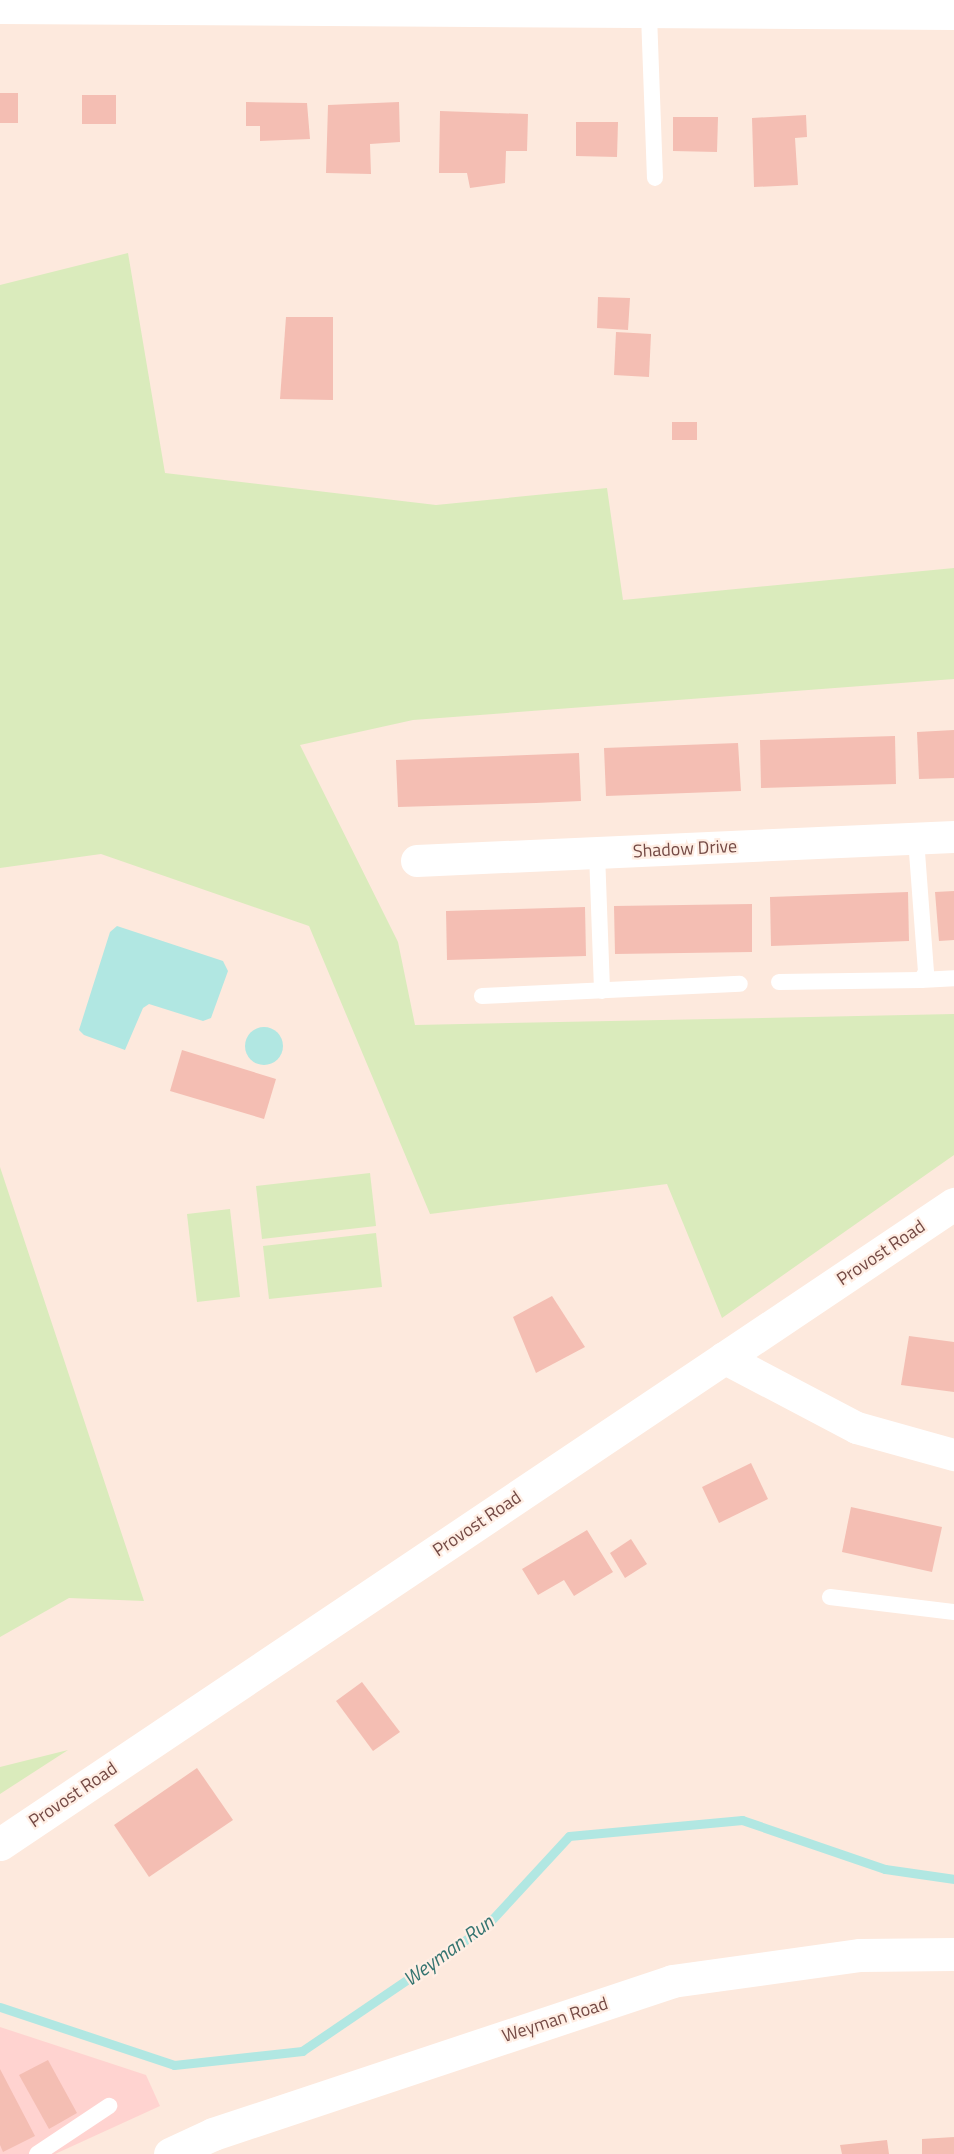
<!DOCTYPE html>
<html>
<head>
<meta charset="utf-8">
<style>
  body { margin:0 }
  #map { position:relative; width:954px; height:2154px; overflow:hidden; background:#fde9dd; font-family:"Titillium Web",sans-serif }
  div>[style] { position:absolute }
  .commercial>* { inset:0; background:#ffd3d0 }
  .green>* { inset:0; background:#daebbc }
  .water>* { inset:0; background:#b1e7e2 }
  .round { border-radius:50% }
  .stream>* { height:9px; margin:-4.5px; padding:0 4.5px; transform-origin:4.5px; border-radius:4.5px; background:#b1e7e2 }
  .building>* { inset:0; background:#f4beb3 }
  .lane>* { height:16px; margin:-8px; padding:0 8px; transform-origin:8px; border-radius:8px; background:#fff }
  .street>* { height:32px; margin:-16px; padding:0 16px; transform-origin:16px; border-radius:16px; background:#fff }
  .secondary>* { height:33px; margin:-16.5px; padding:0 16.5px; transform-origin:16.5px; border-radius:16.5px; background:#fff }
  span { translate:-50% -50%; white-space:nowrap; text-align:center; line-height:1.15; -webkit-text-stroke:4.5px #ffeee4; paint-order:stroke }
  .street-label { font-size:18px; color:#744a45 }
  .water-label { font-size:20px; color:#357470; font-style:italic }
</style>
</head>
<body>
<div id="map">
  <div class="commercial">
    <i style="clip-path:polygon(0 2027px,146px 2075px,160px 2106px,55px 2154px,0 2154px)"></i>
  </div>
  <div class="green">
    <i style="clip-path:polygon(128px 253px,165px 473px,436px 505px,607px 488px,623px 600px,954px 568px,954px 679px,413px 720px,300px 745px,398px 942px,415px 1025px,954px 1014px,954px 1155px,722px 1318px,667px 1184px,430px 1214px,309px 926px,101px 854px,0 868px,0 285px)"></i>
    <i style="clip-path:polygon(0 1167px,144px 1601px,69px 1598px,0 1637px)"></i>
    <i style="clip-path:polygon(370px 1173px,376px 1226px,262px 1239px,256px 1186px)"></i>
    <i style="clip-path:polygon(230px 1209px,240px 1297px,197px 1302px,187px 1214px)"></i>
    <i style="clip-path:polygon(376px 1233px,382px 1287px,269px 1299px,263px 1246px)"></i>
    <i style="clip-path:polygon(68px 1750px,0 1794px,0 1767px)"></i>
  </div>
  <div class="water">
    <i style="clip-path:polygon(117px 926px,223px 961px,228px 971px,211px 1018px,203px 1021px,149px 1004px,143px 1008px,125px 1050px,84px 1035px,79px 1030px,110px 932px)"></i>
    <i class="round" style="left:245px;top:1027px;width:38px;height:38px"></i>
  </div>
  <div class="stream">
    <i style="left:0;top:2007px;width:183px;rotate:18.4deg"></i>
    <i style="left:174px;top:2065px;width:129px;rotate:-6.2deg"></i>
    <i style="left:302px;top:2051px;width:222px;rotate:-34.2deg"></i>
    <i style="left:486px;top:1926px;width:122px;rotate:-47.3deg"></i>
    <i style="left:569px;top:1836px;width:174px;rotate:-5.3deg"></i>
    <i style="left:742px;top:1820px;width:151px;rotate:18.9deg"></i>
    <i style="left:885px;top:1869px;width:70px;rotate:8.2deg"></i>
  </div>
  <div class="building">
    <i style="clip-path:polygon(0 93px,18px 93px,18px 123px,0 123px)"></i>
    <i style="clip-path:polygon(82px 95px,116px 95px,116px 124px,82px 124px)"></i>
    <i style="clip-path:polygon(246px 102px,307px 103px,310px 139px,260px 141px,260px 126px,246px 126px)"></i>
    <i style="clip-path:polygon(399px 102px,400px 142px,370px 144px,371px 174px,326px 173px,328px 105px)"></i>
    <i style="clip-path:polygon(440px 111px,528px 114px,527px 151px,506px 151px,505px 183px,470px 188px,467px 173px,439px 173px)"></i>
    <i style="clip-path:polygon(806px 115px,807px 137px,795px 138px,798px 185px,754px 187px,752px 118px)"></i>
    <i style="clip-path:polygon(673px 117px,718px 117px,717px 152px,673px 151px)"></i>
    <i style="clip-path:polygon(576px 122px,618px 122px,617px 157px,576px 156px)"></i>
    <i style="clip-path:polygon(598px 297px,630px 298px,628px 330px,597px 328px)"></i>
    <i style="clip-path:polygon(286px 317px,333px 317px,333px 400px,280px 399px)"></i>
    <i style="clip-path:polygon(616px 332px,651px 334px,649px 377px,614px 375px)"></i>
    <i style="clip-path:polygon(672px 422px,697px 422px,697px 440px,672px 440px)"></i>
    <i style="clip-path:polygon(954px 730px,954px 778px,919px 779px,917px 732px)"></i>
    <i style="clip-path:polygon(895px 736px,896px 784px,761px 788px,760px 740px)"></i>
    <i style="clip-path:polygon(738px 743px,741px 791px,606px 796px,604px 748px)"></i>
    <i style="clip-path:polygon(579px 753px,581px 801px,536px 803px,536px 796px,536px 803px,398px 807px,396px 760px)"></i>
    <i style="clip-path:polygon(954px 891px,954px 940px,939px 941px,935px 892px)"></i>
    <i style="clip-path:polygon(908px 892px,909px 941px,771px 946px,770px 897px)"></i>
    <i style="clip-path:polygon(752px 904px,752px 952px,615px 954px,614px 906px)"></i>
    <i style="clip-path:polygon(585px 907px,586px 956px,447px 960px,446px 911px)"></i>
    <i style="clip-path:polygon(182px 1050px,276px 1079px,264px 1119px,170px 1091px)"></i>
    <i style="clip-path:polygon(552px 1296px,585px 1347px,536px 1373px,513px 1317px)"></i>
    <i style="clip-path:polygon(909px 1336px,954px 1342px,954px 1392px,901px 1385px)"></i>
    <i style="clip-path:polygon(751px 1463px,768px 1499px,719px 1523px,702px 1487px)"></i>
    <i style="clip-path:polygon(851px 1507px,942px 1527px,932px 1572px,842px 1552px)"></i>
    <i style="clip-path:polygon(587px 1530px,613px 1572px,574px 1596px,564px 1580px,538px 1595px,522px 1569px)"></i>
    <i style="clip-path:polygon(631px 1539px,647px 1564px,625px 1578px,610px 1553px)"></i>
    <i style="clip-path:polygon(362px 1682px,400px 1732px,373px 1751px,336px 1701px)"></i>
    <i style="clip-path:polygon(197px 1768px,233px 1820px,149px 1877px,114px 1825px)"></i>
    <i style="clip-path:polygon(48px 2060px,77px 2113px,49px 2129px,19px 2075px)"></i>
    <i style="clip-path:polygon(0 2069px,35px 2136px,3px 2152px,0 2145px)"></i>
    <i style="clip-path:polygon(954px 2137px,954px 2154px,922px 2154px,922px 2139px)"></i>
    <i style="clip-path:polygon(887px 2140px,889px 2154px,842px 2154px,840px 2145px)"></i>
  </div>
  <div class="lane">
    <i style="left:649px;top:15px;width:163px;rotate:87.9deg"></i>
    <i style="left:597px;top:853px;width:138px;rotate:87.9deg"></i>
    <i style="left:921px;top:980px;width:33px;rotate:-3deg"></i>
    <i style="left:779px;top:982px;width:142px;rotate:-0.8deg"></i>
    <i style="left:921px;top:980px;width:9px;rotate:-58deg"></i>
    <i style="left:926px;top:972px;width:133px;rotate:-94.3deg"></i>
    <i style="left:482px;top:996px;width:258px;rotate:-2.7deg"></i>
    <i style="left:830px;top:1597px;width:125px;rotate:6.9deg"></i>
    <i style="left:37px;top:2154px;width:87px;rotate:-33.7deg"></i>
  </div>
  <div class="street">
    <i style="left:0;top:8px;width:954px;rotate:0.36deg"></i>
    <i style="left:417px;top:861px;width:538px;rotate:-2.56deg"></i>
    <i style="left:724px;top:1358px;width:150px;rotate:27.8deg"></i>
    <i style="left:857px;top:1428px;width:101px;rotate:15.6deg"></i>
  </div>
  <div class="secondary">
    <i style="left:0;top:1844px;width:1149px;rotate:-33.86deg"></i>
    <i style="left:170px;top:2154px;width:47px;rotate:-24.9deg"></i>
    <i style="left:213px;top:2134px;width:484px;rotate:-18.4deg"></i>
    <i style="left:672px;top:1981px;width:190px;rotate:-7.9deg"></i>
    <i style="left:860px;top:1955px;width:94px;rotate:-0.6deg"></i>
  </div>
  <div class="street-label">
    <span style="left:685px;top:849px;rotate:-3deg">Shadow Drive</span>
    <span style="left:881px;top:1253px;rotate:-34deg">Provost Road</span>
    <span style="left:477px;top:1524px;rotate:-34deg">Provost Road</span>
    <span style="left:73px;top:1795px;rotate:-34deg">Provost Road</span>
    <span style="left:555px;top:2020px;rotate:-18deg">Weyman Road</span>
  </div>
  <div class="water-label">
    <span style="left:448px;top:1950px;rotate:-36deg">Weyman Run</span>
  </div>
</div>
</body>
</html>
